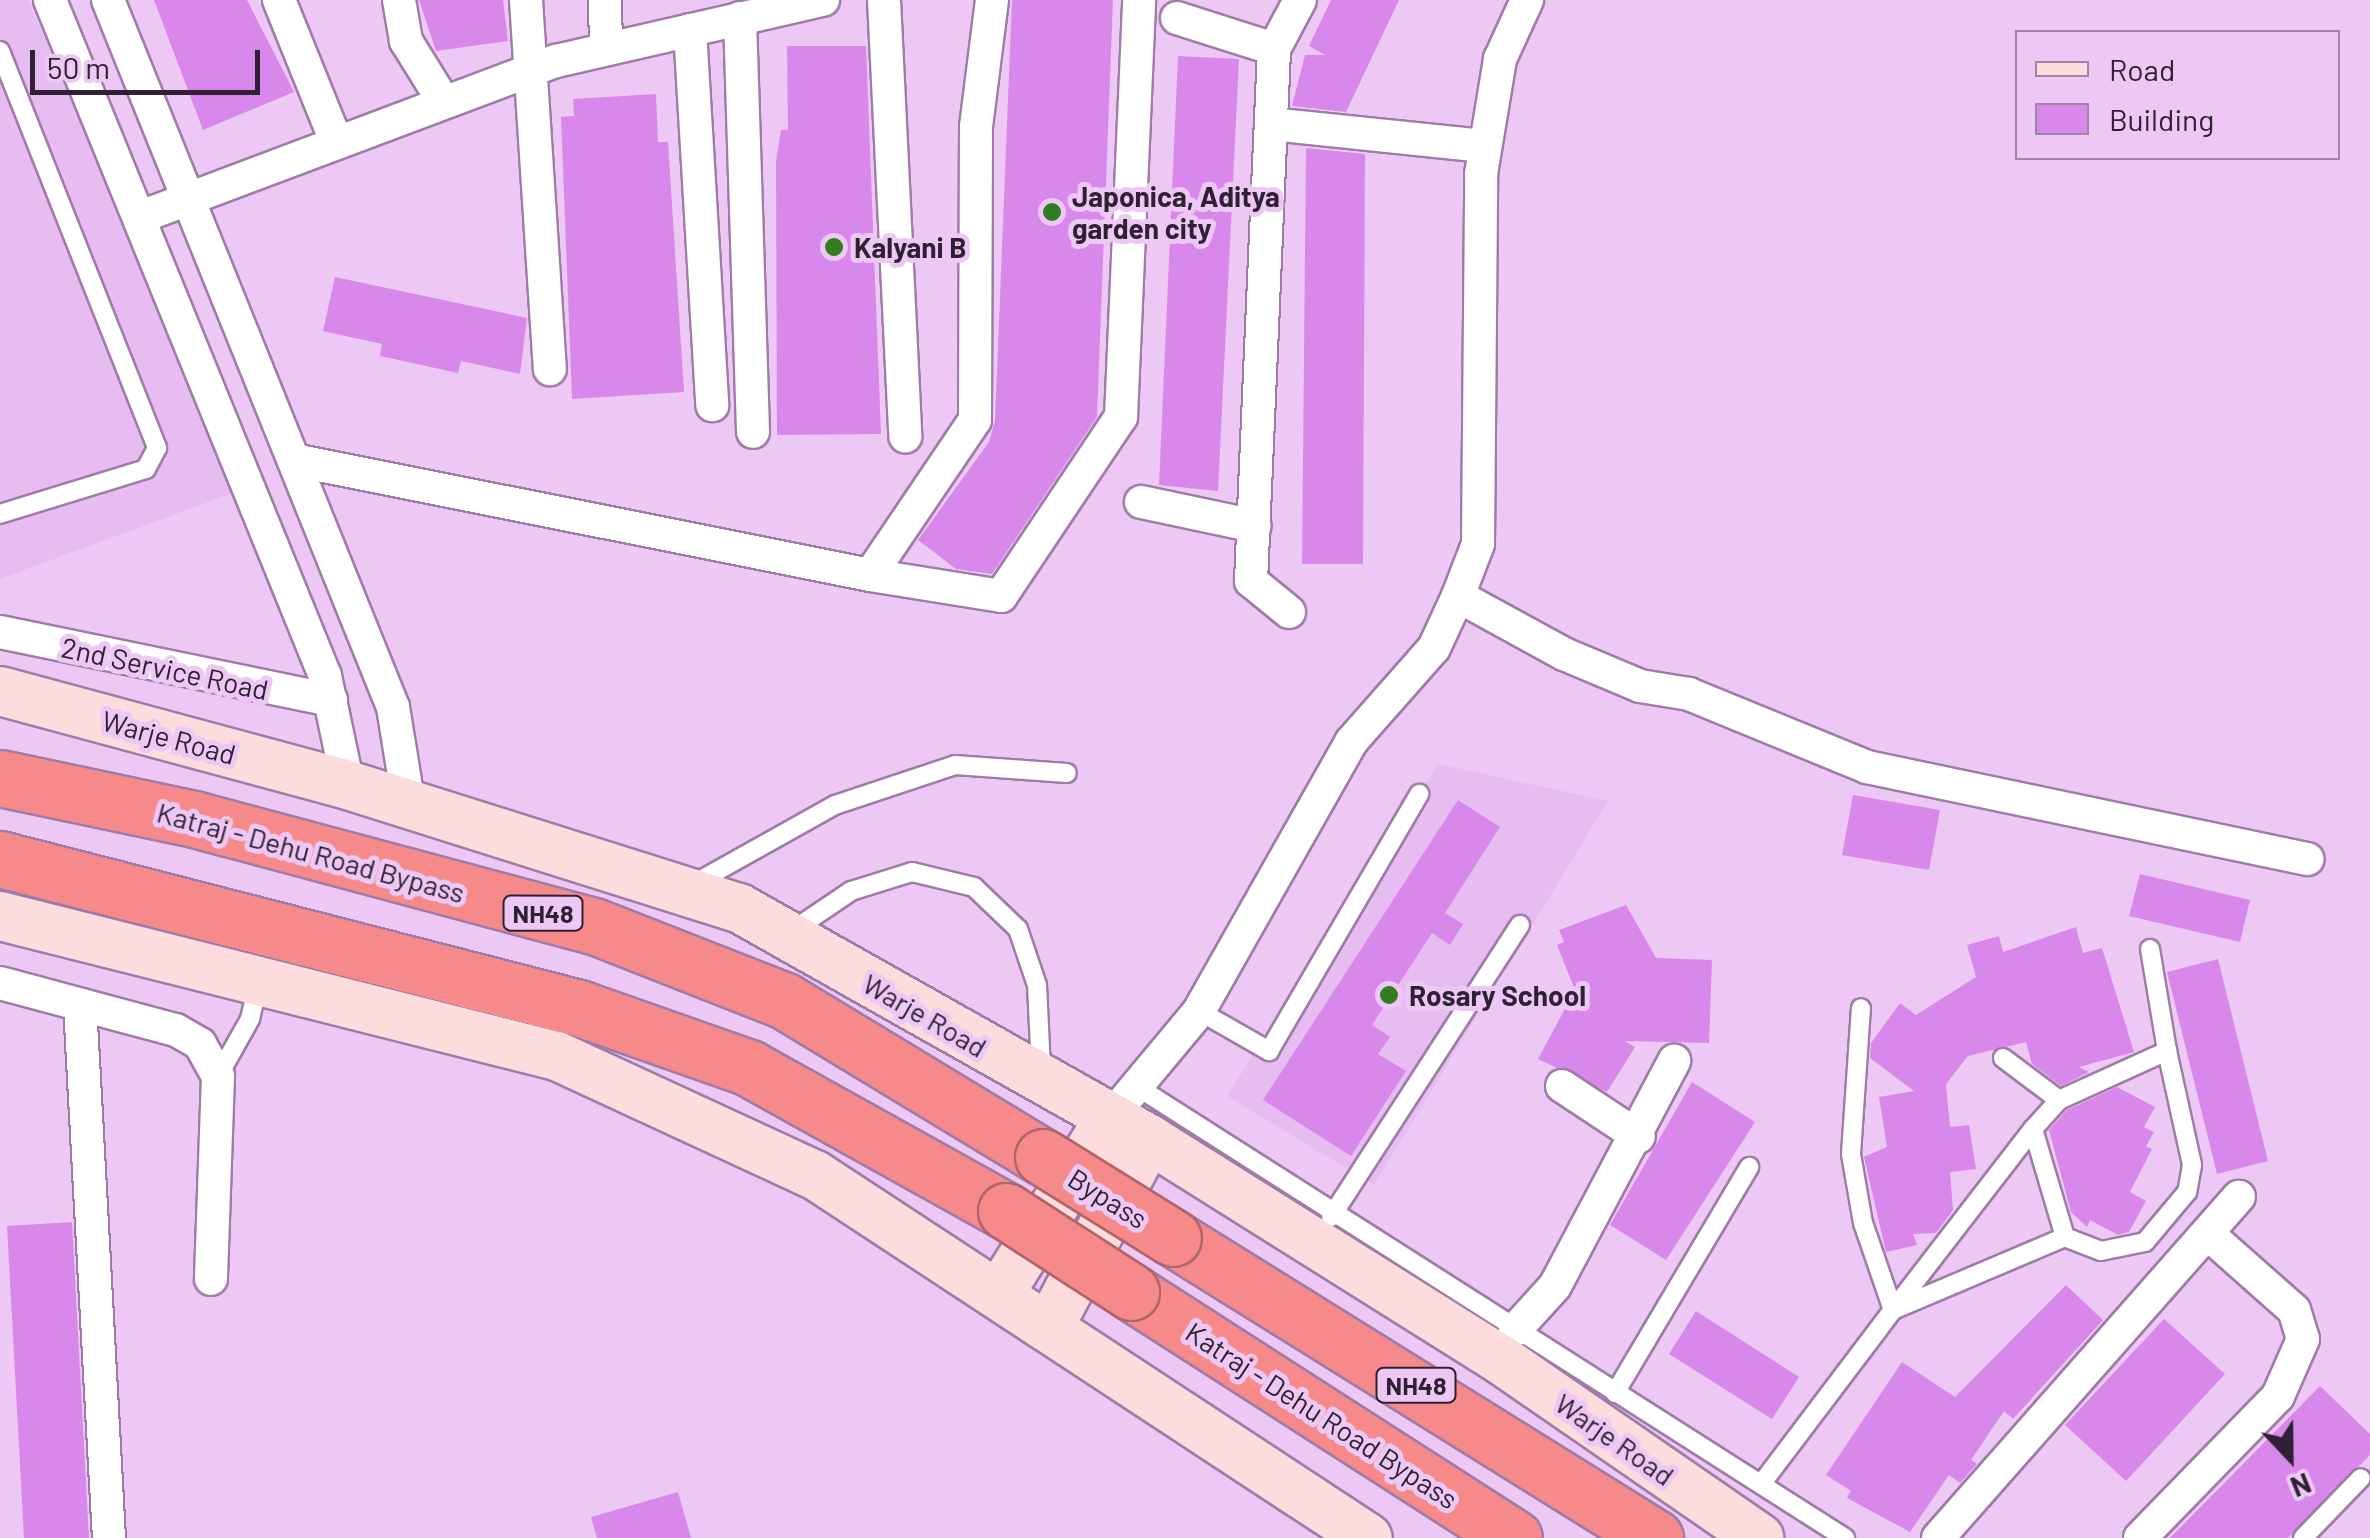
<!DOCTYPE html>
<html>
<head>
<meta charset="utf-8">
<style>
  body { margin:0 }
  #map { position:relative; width:2370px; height:1538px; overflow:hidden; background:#edc8f5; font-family:Barlow,sans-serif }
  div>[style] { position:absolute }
  .built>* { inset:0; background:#e7bcf0 }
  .building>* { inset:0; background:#d888ea }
  .roads { filter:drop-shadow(2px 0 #9f7ca7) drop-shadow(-2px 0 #9f7ca7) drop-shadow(0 2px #9f7ca7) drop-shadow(0 -2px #9f7ca7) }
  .lane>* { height:18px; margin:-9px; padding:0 9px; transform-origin:9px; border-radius:9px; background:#fff }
  .street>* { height:32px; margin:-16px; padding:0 16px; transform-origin:16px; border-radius:16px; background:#fff }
  .secondary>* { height:48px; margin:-24px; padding:0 24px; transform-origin:24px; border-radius:24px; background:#fcdcdc }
  .highway>* { height:55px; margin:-27.5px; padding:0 27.5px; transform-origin:27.5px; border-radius:27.5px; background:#f6898a }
  .bridges { filter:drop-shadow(2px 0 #b0656c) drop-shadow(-2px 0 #b0656c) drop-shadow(0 2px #b0656c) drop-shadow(0 -2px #b0656c) }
  .highway-bridge>* { height:55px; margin:-27.5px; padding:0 27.5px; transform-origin:27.5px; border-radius:27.5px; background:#f6898a }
  .dots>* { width:28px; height:28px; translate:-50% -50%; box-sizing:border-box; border:5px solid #edc8f5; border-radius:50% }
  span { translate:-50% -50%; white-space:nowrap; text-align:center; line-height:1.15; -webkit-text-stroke:10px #edc8f5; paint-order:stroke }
  .shield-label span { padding:2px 8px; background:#edc8f5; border:2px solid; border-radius:8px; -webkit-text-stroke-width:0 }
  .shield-label { font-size:25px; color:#2f2133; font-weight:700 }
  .poi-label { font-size:28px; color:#2f2133; font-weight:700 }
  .left { translate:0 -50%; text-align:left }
  .street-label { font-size:28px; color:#2f2133 }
  .legend { position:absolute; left:2015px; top:30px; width:325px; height:130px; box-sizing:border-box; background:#edc8f5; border:2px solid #a185a7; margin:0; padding:12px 18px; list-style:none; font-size:30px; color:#2f2133 }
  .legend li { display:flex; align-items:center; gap:20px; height:50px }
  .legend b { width:50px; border:2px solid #a185a7 }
  .north { position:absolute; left:2240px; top:1408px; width:100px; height:100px; -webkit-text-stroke:8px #edc8f5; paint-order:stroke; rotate:158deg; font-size:28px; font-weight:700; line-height:40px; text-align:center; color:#2f2133 }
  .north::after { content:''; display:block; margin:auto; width:35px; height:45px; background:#2f2133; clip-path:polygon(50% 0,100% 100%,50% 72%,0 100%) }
  .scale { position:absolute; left:30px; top:50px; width:230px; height:45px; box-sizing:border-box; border:5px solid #2f2133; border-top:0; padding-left:12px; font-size:30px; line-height:35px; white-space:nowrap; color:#2f2133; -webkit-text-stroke:8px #edc8f5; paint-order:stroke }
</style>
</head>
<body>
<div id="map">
  <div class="built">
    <i style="clip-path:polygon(0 0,28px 0,238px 491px,0 579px)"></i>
    <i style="clip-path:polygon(1438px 764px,1608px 801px,1374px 1185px,1227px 1096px)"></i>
  </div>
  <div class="building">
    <i style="clip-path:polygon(154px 0,247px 0,294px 92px,203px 130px)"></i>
    <i style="clip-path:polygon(419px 0,503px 0,508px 41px,436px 51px)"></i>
    <i style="clip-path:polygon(1012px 0,1113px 0,1097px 417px,992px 574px,956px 569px,918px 540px,989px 442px,995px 421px)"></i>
    <i style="clip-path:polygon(1331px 0,1399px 0,1346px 112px,1292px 106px,1305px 55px,1325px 55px,1309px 46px)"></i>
    <i style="clip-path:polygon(787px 46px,866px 46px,881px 434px,777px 435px,776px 162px,781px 130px,788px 130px)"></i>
    <i style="clip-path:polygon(1178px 56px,1239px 59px,1218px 491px,1159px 485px)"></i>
    <i style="clip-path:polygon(656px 94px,658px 142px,668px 142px,684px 392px,572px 399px,561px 117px,574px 116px,573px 99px)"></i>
    <i style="clip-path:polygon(1306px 148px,1365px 154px,1363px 564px,1302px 564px)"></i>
    <i style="clip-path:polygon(335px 277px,527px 318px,520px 374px,461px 361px,458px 373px,380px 356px,382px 344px,323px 331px)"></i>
    <i style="clip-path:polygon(1853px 795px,1940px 810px,1929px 870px,1842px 855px)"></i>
    <i style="clip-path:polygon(1458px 800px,1500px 827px,1445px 913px,1463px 924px,1450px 945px,1432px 933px,1372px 1025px,1390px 1037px,1378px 1054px,1406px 1071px,1351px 1156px,1263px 1100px)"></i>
    <i style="clip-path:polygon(2140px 874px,2250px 900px,2240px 942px,2129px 916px)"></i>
    <i style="clip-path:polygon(1626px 905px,1656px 958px,1712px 960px,1709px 1043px,1625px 1041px,1635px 1047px,1607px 1092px,1538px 1059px,1575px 990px,1557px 945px,1564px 942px,1559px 930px)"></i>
    <i style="clip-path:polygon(2076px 927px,2083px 953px,2102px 948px,2134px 1052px,2079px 1067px,2089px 1072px,2061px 1086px,2032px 1064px,2026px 1042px,1968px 1056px,1946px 1084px,1950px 1127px,1969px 1125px,1976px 1169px,1950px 1172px,1953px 1210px,1936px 1233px,1913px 1234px,1917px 1245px,1886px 1252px,1864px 1157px,1887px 1147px,1879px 1097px,1914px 1091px,1870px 1058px,1871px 1043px,1900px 1003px,1916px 1015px,1976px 977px,1967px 945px,1999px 936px,2003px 952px)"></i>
    <i style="clip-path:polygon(2218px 959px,2268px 1161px,2217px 1174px,2167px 972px)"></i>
    <i style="clip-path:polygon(1692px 1082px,1755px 1122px,1666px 1260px,1610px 1225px)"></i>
    <i style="clip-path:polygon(2117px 1087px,2155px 1107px,2144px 1127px,2154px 1132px,2146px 1146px,2152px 1149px,2130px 1192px,2146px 1201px,2129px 1232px,2118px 1235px,2090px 1220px,2087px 1227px,2071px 1212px,2049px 1130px,2067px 1110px)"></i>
    <i style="clip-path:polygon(72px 1222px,89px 1538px,24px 1538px,7px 1226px)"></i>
    <i style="clip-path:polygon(2066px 1285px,2103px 1320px,2013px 1419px,2004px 1411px,1971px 1460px,1977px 1464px,1960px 1483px,1949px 1475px,1910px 1532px,1847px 1498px,1851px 1491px,1826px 1475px,1902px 1362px,1955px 1397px)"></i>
    <i style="clip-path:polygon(1696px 1311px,1799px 1377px,1772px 1419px,1669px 1354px)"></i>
    <i style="clip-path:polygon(2164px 1319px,2225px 1374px,2126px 1481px,2065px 1425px)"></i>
    <i style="clip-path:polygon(2320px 1386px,2370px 1434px,2370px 1455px,2288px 1538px,2170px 1538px)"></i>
    <i style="clip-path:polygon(678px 1492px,691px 1538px,597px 1538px,591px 1517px)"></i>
  </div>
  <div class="roads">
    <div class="lane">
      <i style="left:0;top:51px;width:427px;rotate:68.4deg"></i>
      <i style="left:157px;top:448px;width:24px;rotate:118deg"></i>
      <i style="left:146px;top:469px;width:153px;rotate:162.9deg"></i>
      <i style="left:690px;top:886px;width:166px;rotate:-29.2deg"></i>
      <i style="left:835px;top:805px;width:126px;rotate:-18.4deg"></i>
      <i style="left:955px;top:765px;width:112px;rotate:4.1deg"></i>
      <i style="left:789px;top:933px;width:75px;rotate:-34.1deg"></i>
      <i style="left:851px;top:891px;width:64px;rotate:-17.3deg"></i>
      <i style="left:912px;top:872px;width:64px;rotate:13.6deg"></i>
      <i style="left:974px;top:887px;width:61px;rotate:43.7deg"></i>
      <i style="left:1018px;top:929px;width:59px;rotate:71.3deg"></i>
      <i style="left:1037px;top:985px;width:86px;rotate:87.3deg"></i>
      <i style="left:2150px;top:949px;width:103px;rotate:80.5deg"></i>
      <i style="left:1199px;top:1011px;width:81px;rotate:29.7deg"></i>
      <i style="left:1269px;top:1051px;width:298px;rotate:-59.7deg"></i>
      <i style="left:2003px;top:1058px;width:70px;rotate:36.9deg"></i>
      <i style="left:218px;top:1076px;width:65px;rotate:-60.7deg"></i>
      <i style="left:250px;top:1019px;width:36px;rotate:-77deg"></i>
      <i style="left:1136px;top:1086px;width:841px;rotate:32.52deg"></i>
      <i style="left:2033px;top:1129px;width:113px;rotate:73.5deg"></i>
      <i style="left:1331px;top:1217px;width:348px;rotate:-57.1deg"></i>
      <i style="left:1615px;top:1393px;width:263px;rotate:-59.3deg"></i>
      <i style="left:1762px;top:1483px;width:217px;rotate:-52.9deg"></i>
      <i style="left:1893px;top:1310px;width:229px;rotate:-52.3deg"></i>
      <i style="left:2033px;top:1129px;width:39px;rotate:-48deg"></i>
      <i style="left:2059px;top:1100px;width:119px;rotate:-24.4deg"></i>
      <i style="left:2167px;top:1051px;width:117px;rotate:77.6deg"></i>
      <i style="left:2192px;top:1165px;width:27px;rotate:100deg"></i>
      <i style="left:2187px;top:1192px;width:65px;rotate:130deg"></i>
      <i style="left:2145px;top:1242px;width:45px;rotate:168.4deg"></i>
      <i style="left:2101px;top:1251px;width:39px;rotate:-159deg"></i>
      <i style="left:2065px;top:1237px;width:187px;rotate:157deg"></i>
      <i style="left:1893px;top:1310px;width:92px;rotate:-109deg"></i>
      <i style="left:1863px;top:1223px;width:70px;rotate:-99.9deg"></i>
      <i style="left:1851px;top:1154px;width:146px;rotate:-86.1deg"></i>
      <i style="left:2303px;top:1538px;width:83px;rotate:-46deg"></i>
    </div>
    <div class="street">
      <i style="left:50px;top:0;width:730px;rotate:67.86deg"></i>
      <i style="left:325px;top:676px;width:111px;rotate:78.1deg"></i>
      <i style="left:108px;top:0;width:762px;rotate:68.05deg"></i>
      <i style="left:393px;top:707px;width:100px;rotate:80.8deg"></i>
      <i style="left:279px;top:0;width:152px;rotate:68deg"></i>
      <i style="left:399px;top:0;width:42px;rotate:80.3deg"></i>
      <i style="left:406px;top:41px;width:68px;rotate:58.2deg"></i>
      <i style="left:526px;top:0;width:370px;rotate:86.3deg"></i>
      <i style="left:605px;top:0;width:49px;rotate:88.8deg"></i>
      <i style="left:884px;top:0;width:437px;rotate:87.2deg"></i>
      <i style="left:992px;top:0;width:128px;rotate:97.2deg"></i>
      <i style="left:976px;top:127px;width:293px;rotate:90.2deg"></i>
      <i style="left:975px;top:420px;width:187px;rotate:124.1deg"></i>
      <i style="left:870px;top:575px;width:133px;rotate:9.1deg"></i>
      <i style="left:1001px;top:596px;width:216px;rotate:-56.2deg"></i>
      <i style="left:1121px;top:417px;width:417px;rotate:-87.5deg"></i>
      <i style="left:740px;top:18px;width:414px;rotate:88.2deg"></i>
      <i style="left:1177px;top:18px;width:102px;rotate:17.7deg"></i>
      <i style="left:690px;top:30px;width:376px;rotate:86.6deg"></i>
      <i style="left:1271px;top:124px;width:215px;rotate:5.9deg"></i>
      <i style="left:143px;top:216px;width:441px;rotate:-20.6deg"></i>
      <i style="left:556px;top:61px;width:274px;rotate:-12.9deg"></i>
      <i style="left:294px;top:460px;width:587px;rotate:11.29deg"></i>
      <i style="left:1141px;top:502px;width:116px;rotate:11.9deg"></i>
      <i style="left:1458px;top:596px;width:121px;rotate:28.7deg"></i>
      <i style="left:1564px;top:654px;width:82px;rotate:22.8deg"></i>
      <i style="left:1640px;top:686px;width:50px;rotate:9.3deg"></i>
      <i style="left:1689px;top:694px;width:192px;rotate:22.3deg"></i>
      <i style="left:1867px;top:767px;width:450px;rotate:11.8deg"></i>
      <i style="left:1289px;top:612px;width:49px;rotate:-140.8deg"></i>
      <i style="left:1251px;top:581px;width:532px;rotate:-87.52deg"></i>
      <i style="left:1274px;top:49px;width:55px;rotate:-62deg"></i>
      <i style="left:0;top:632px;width:338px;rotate:11.6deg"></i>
      <i style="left:0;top:983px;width:182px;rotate:15deg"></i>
      <i style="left:176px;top:1030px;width:28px;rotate:30deg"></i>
      <i style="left:200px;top:1044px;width:37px;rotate:61deg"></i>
      <i style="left:218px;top:1076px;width:203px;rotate:92deg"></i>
      <i style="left:80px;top:1005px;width:534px;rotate:86.89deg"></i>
      <i style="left:1562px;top:1086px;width:92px;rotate:33.5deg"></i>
      <i style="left:1110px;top:1118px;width:139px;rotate:-50.2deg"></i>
      <i style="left:1199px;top:1011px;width:309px;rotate:-60.5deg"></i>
      <i style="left:1351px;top:742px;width:125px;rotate:-48.6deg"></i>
      <i style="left:1434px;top:648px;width:57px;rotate:-65.2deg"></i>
      <i style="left:1458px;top:596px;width:56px;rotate:-69deg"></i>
      <i style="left:1478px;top:544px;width:370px;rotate:-89.5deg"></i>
      <i style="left:1481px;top:174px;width:117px;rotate:-80.6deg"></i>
      <i style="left:1500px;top:59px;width:65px;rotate:-65.4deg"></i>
      <i style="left:1515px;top:1330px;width:59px;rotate:-47.7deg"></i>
      <i style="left:1555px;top:1286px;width:255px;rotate:-62.1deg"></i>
      <i style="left:1938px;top:1538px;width:455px;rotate:-48.6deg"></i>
      <i style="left:2140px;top:1538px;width:198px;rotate:-45.8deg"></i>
      <i style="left:2278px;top:1396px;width:62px;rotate:-66.3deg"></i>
      <i style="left:2303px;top:1339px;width:30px;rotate:-107deg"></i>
      <i style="left:2294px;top:1310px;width:116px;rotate:-138.5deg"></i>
    </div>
    <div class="secondary">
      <i style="left:0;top:691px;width:360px;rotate:15.1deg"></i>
      <i style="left:348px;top:785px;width:410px;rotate:17.5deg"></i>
      <i style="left:739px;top:908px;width:471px;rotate:29.4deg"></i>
      <i style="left:1149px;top:1139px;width:414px;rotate:32.1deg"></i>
      <i style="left:1500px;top:1359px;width:315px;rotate:34.6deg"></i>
      <i style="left:0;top:916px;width:574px;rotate:14.11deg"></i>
      <i style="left:557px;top:1056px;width:284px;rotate:24.8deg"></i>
      <i style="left:815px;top:1175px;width:661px;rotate:33.28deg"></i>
      <i style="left:999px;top:1294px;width:208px;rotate:-57.8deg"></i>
      <i style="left:1049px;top:1327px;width:213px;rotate:-62deg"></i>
    </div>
    <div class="highway">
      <i style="left:0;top:778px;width:198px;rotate:11.9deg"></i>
      <i style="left:194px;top:819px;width:414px;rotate:15deg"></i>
      <i style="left:594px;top:926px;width:205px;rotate:21.4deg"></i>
      <i style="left:785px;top:1001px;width:301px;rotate:31.2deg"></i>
      <i style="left:0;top:859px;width:598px;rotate:14.43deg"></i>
      <i style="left:579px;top:1008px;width:180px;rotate:19.4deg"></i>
      <i style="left:749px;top:1068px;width:294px;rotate:29.1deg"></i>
      <i style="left:1173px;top:1238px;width:568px;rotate:31.9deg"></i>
      <i style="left:1131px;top:1292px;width:455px;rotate:32.7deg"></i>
    </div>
  </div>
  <div class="bridges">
    <div class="highway-bridge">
      <i style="left:1043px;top:1157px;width:153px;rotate:31.9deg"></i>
      <i style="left:1006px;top:1211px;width:149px;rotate:32.9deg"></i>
    </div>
  </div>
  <div class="dots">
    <i style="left:1052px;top:212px;background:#327b21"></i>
    <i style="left:834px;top:247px;background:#327b21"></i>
    <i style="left:1389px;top:995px;background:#327b21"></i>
  </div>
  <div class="shield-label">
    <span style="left:543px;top:913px">NH48</span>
    <span style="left:1416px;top:1385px">NH48</span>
  </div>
  <div class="poi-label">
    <span class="left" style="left:1072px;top:212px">Japonica, Aditya<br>garden city</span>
    <span class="left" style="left:854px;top:247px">Kalyani B</span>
    <span class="left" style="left:1409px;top:995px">Rosary School</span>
  </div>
  <div class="street-label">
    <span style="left:165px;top:668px;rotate:12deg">2nd Service Road</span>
    <span style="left:169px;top:737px;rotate:15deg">Warje Road</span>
    <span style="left:311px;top:852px;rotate:15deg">Katraj - Dehu Road Bypass</span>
    <span style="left:925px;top:1015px;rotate:30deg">Warje Road</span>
    <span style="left:1108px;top:1198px;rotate:32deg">Bypass</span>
    <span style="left:1322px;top:1415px;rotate:33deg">Katraj - Dehu Road Bypass</span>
    <span style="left:1615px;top:1439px;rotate:35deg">Warje Road</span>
  </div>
  <ul class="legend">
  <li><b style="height:12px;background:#fcdcdc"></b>Road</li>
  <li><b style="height:28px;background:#d888ea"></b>Building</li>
  </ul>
  <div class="north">N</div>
  <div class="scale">50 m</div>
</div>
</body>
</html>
